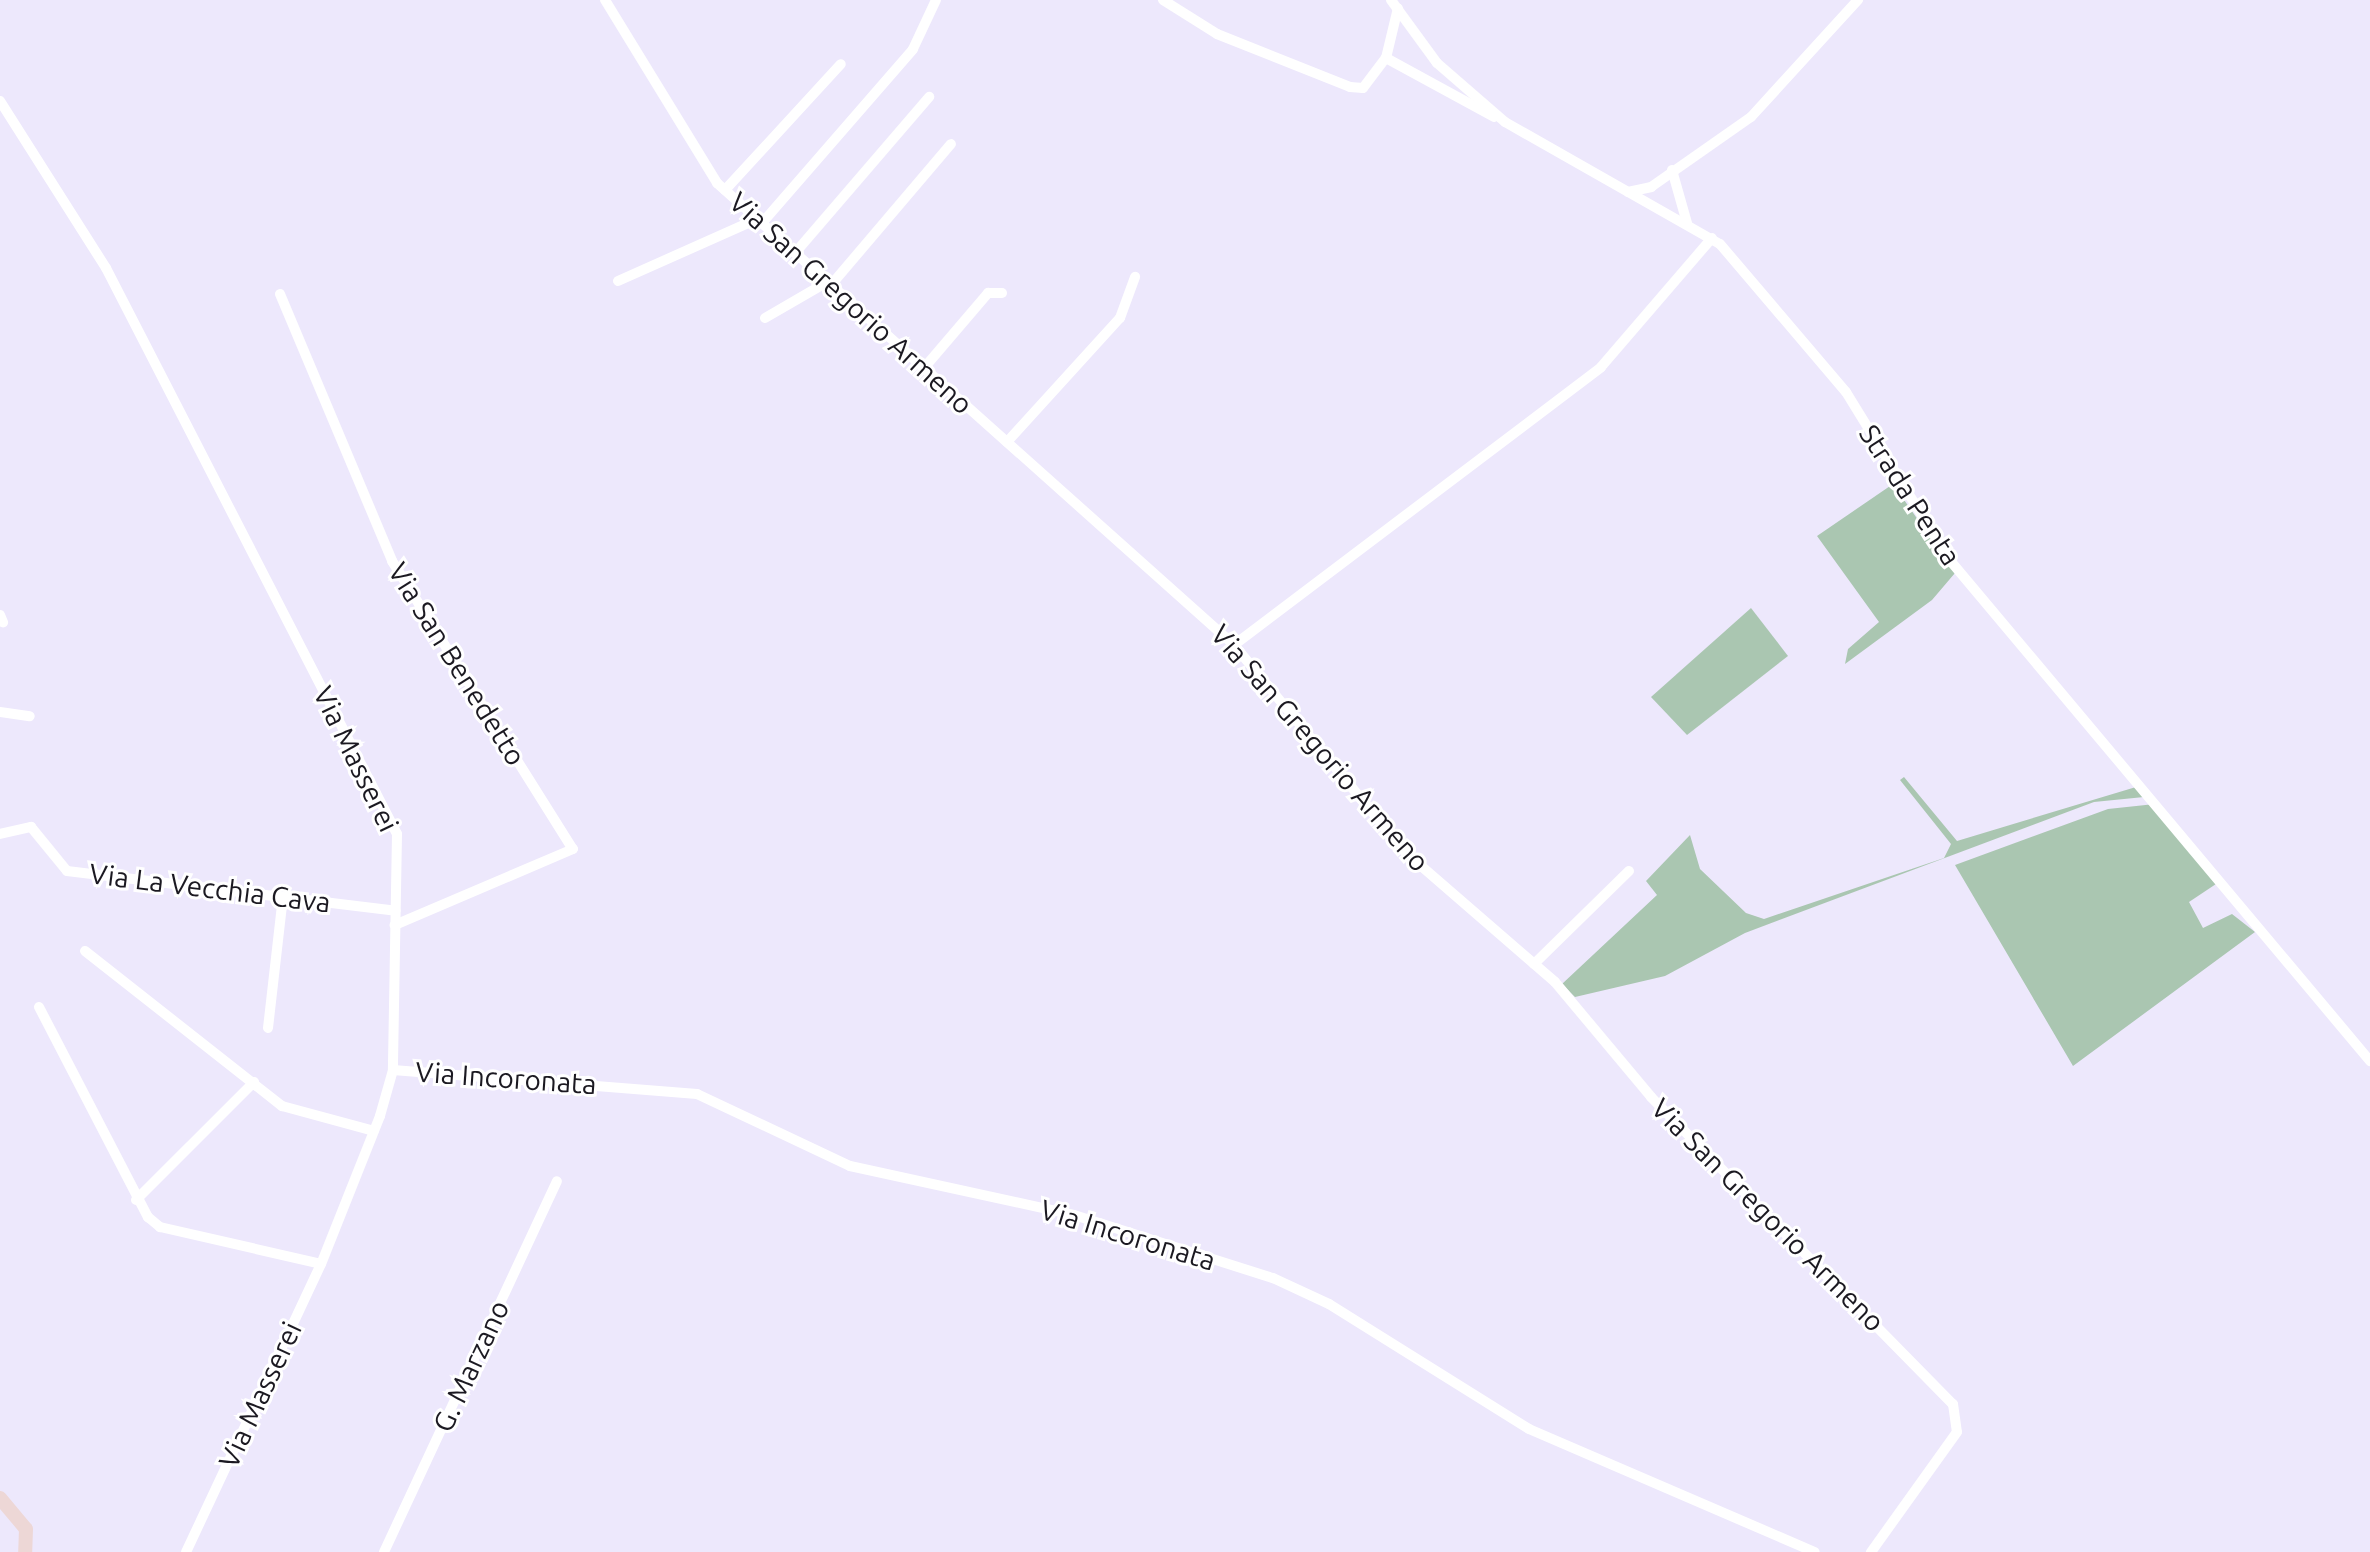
<!DOCTYPE html>
<html>
<head>
<meta charset="utf-8">
<style>
  body { margin:0 }
  #map { position:relative; width:2370px; height:1552px; overflow:hidden; background:#ede8fc; font-family:Ubuntu,sans-serif }
  div>[style] { position:absolute }
  .green>* { inset:0; background:#aac6b1 }
  .street>* { height:10px; margin:-5px; padding:0 5px; transform-origin:5px; border-radius:5px; background:#fff }
  .secondary>* { height:14px; margin:-7px; padding:0 7px; transform-origin:7px; border-radius:7px; background:#edd7d6 }
  span { translate:-50% -50%; white-space:nowrap; text-align:center; line-height:1.15; -webkit-text-stroke:6px #fff; paint-order:stroke }
  .street-label { font-size:28px; color:#1b1921 }
</style>
</head>
<body>
<div id="map">
  <div class="green">
    <i style="clip-path:polygon(1893px 484px,1955px 573px,1932px 600px,1845px 664px,1848px 649px,1879px 622px,1817px 536px)"></i>
    <i style="clip-path:polygon(1751px 608px,1788px 656px,1687px 735px,1651px 697px)"></i>
    <i style="clip-path:polygon(1904px 777px,1957px 841px,2136px 787px,2144px 797px,2094px 802px,1745px 933px,1665px 976px,1575px 997px,1562px 984px,1657px 895px,1646px 881px,1690px 835px,1700px 869px,1746px 913px,1764px 919px,1944px 858px,1951px 844px,1900px 780px)"></i>
    <i style="clip-path:polygon(2155px 804px,2219px 882px,2189px 902px,2203px 928px,2232px 914px,2255px 932px,2073px 1066px,1955px 865px,2108px 809px)"></i>
  </div>
  <div class="street">
    <i style="left:605px;top:0;width:215px;rotate:58.5deg"></i>
    <i style="left:717px;top:183px;width:693px;rotate:41.78deg"></i>
    <i style="left:1234px;top:645px;width:268px;rotate:50.4deg"></i>
    <i style="left:1405px;top:852px;width:198px;rotate:40.9deg"></i>
    <i style="left:1555px;top:982px;width:150px;rotate:50.1deg"></i>
    <i style="left:1651px;top:1097px;width:431px;rotate:45.5deg"></i>
    <i style="left:1953px;top:1404px;width:28px;rotate:82deg"></i>
    <i style="left:1957px;top:1432px;width:148px;rotate:125.6deg"></i>
    <i style="left:1163px;top:0;width:64px;rotate:32.2deg"></i>
    <i style="left:1217px;top:34px;width:143px;rotate:21.7deg"></i>
    <i style="left:1350px;top:87px;width:13px;rotate:4deg"></i>
    <i style="left:1363px;top:88px;width:38px;rotate:-53deg"></i>
    <i style="left:1386px;top:58px;width:123px;rotate:28.6deg"></i>
    <i style="left:1391px;top:0;width:78px;rotate:53.9deg"></i>
    <i style="left:1437px;top:63px;width:90px;rotate:40.9deg"></i>
    <i style="left:1505px;top:122px;width:247px;rotate:29.6deg"></i>
    <i style="left:1720px;top:244px;width:194px;rotate:49.6deg"></i>
    <i style="left:1846px;top:392px;width:195px;rotate:58.4deg"></i>
    <i style="left:1948px;top:558px;width:657px;rotate:50deg"></i>
    <i style="left:1386px;top:58px;width:51px;rotate:-76.5deg"></i>
    <i style="left:0;top:101px;width:198px;rotate:57.6deg"></i>
    <i style="left:106px;top:268px;width:636px;rotate:62.79deg"></i>
    <i style="left:397px;top:834px;width:236px;rotate:91deg"></i>
    <i style="left:393px;top:1070px;width:48px;rotate:105.8deg"></i>
    <i style="left:380px;top:1116px;width:159px;rotate:111.7deg"></i>
    <i style="left:321px;top:1264px;width:318px;rotate:115.1deg"></i>
    <i style="left:1672px;top:170px;width:55px;rotate:74.2deg"></i>
    <i style="left:725px;top:190px;width:171px;rotate:-47.4deg"></i>
    <i style="left:1628px;top:192px;width:24px;rotate:-12deg"></i>
    <i style="left:1651px;top:187px;width:122px;rotate:-35deg"></i>
    <i style="left:1751px;top:117px;width:159px;rotate:-47.6deg"></i>
    <i style="left:762px;top:223px;width:230px;rotate:-49deg"></i>
    <i style="left:913px;top:49px;width:54px;rotate:-64.9deg"></i>
    <i style="left:795px;top:253px;width:206px;rotate:-49.3deg"></i>
    <i style="left:618px;top:281px;width:152px;rotate:-24deg"></i>
    <i style="left:831px;top:285px;width:185px;rotate:-49.6deg"></i>
    <i style="left:280px;top:294px;width:290px;rotate:67.2deg"></i>
    <i style="left:392px;top:561px;width:340px;rotate:57.9deg"></i>
    <i style="left:573px;top:849px;width:194px;rotate:156.9deg"></i>
    <i style="left:765px;top:318px;width:72px;rotate:-30.1deg"></i>
    <i style="left:924px;top:368px;width:99px;rotate:-49.5deg"></i>
    <i style="left:988px;top:293px;width:14px"></i>
    <i style="left:1007px;top:442px;width:168px;rotate:-47.7deg"></i>
    <i style="left:1120px;top:318px;width:44px;rotate:-69.9deg"></i>
    <i style="left:0;top:615px;width:8px;rotate:67deg"></i>
    <i style="left:1234px;top:645px;width:460px;rotate:-37.1deg"></i>
    <i style="left:1601px;top:367px;width:170px;rotate:-49.3deg"></i>
    <i style="left:0;top:712px;width:30px;rotate:8deg"></i>
    <i style="left:0;top:834px;width:32px;rotate:-13deg"></i>
    <i style="left:31px;top:827px;width:57px;rotate:50.7deg"></i>
    <i style="left:67px;top:871px;width:331px;rotate:6.9deg"></i>
    <i style="left:85px;top:951px;width:251px;rotate:38.2deg"></i>
    <i style="left:282px;top:1106px;width:95px;rotate:15.2deg"></i>
    <i style="left:1534px;top:964px;width:133px;rotate:-44.4deg"></i>
    <i style="left:39px;top:1007px;width:237px;rotate:62.6deg"></i>
    <i style="left:148px;top:1217px;width:16px;rotate:40deg"></i>
    <i style="left:160px;top:1227px;width:165px;rotate:12.9deg"></i>
    <i style="left:268px;top:1028px;width:132px;rotate:-83.5deg"></i>
    <i style="left:393px;top:1070px;width:305px;rotate:4.5deg"></i>
    <i style="left:697px;top:1094px;width:169px;rotate:25.2deg"></i>
    <i style="left:850px;top:1166px;width:229px;rotate:12.3deg"></i>
    <i style="left:1074px;top:1215px;width:209px;rotate:17.6deg"></i>
    <i style="left:1273px;top:1278px;width:62px;rotate:24.9deg"></i>
    <i style="left:1329px;top:1304px;width:236px;rotate:32deg"></i>
    <i style="left:1529px;top:1429px;width:311px;rotate:23.3deg"></i>
    <i style="left:136px;top:1200px;width:167px;rotate:-45deg"></i>
    <i style="left:384px;top:1552px;width:409px;rotate:-65deg"></i>
  </div>
  <div class="secondary">
    <i style="left:0;top:1498px;width:40px;rotate:50deg"></i>
    <i style="left:26px;top:1529px;width:23px;rotate:92deg"></i>
  </div>
  <div class="street-label">
    <span style="left:851px;top:303px;rotate:42deg">Via San Gregorio Armeno</span>
    <span style="left:1910px;top:495px;rotate:57deg">Strada Penta</span>
    <span style="left:457px;top:664px;rotate:58deg">Via San Benedetto</span>
    <span style="left:1320px;top:748px;rotate:49deg">Via San Gregorio Armeno</span>
    <span style="left:356px;top:759px;rotate:64deg">Via Masserei</span>
    <span style="left:210px;top:888px;rotate:7deg">Via La Vecchia Cava</span>
    <span style="left:506px;top:1078px;rotate:4deg">Via Incoronata</span>
    <span style="left:1768px;top:1215px;rotate:45deg">Via San Gregorio Armeno</span>
    <span style="left:1128px;top:1235px;rotate:17deg">Via Incoronata</span>
    <span style="left:471px;top:1366px;rotate:-65deg">G. Marzano</span>
    <span style="left:260px;top:1395px;rotate:-65deg">Via Masserei</span>
  </div>
</div>
</body>
</html>
